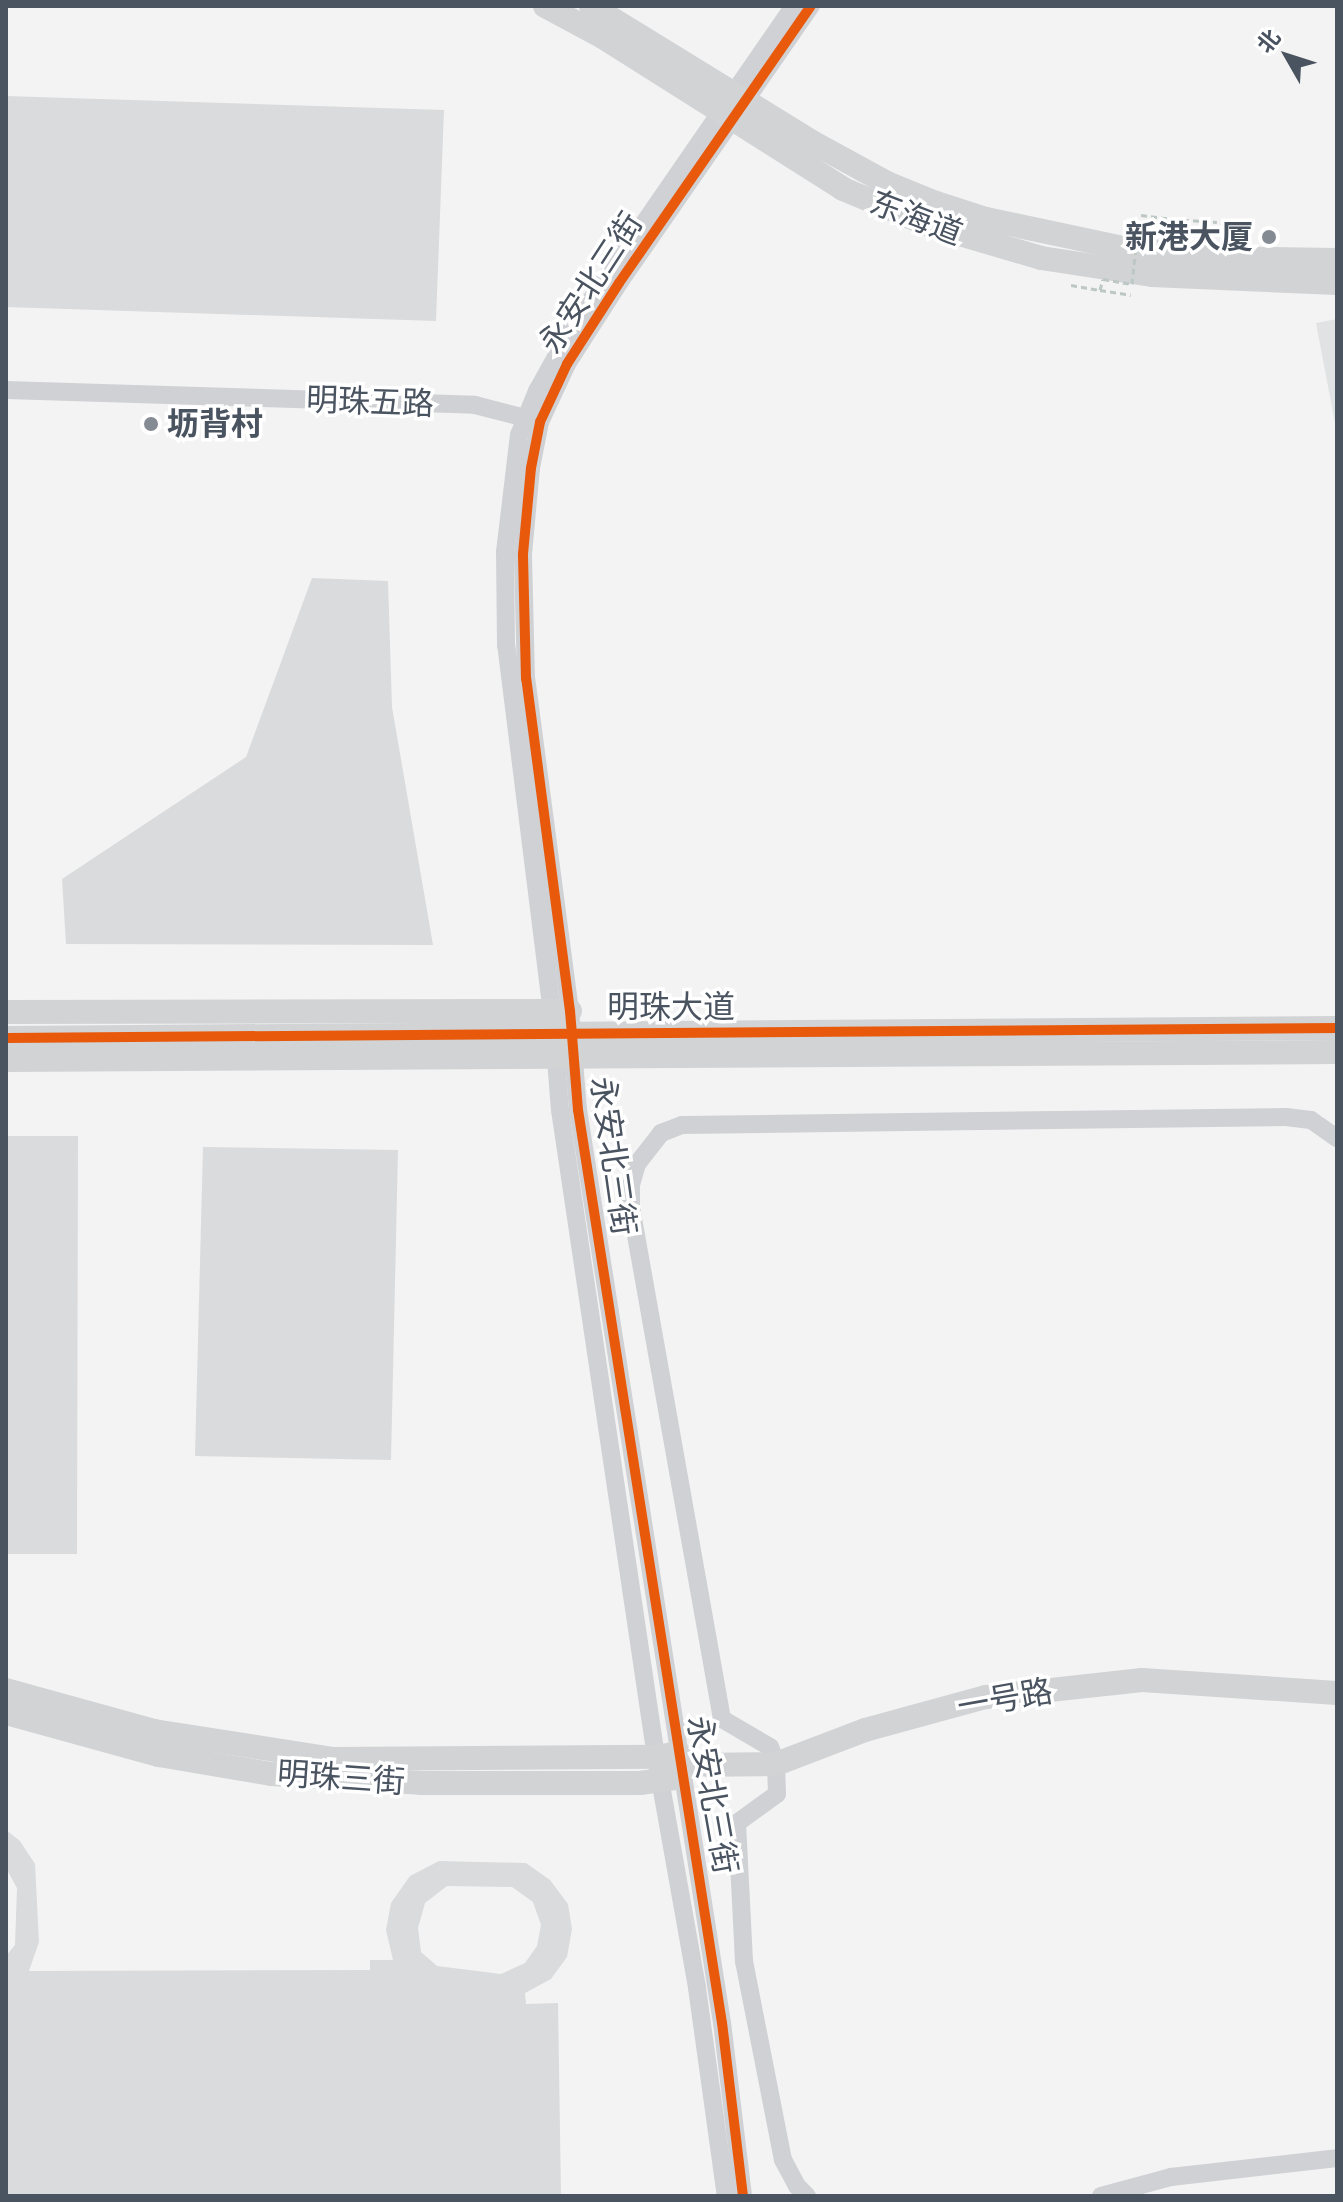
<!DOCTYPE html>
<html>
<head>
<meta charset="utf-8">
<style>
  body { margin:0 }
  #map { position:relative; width:1343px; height:2202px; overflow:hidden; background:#f3f3f3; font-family:Jost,"Noto Sans SC",sans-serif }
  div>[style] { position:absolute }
  .education>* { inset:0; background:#e1e2e3 }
  .building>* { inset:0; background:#dadbdd }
  .path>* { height:3px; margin-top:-1.5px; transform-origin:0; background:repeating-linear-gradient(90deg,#bdc8c5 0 6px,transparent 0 10px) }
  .street>* { height:18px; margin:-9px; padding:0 9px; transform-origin:9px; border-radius:9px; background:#cfd1d4 }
  .secondary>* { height:24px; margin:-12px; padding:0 12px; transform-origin:12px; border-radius:12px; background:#d1d3d5 }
  .path-bridge>* { height:3px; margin-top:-1.5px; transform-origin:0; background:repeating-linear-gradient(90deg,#bdc8c5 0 6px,transparent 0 10px) }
  .secondary-bridge>* { height:24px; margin:-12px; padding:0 12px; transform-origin:12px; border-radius:12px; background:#d1d3d5 }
  .cycleway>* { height:10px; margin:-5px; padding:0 5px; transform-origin:5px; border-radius:5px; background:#e8590c }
  .dots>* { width:22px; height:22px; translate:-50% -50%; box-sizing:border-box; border:4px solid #fff; border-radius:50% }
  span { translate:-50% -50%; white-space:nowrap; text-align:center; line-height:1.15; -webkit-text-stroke:7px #fff; paint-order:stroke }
  .street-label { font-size:32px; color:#4a5360 }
  .poi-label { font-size:32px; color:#4a5360; font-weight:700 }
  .right { translate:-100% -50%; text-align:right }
  .left { translate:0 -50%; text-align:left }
  .frame { position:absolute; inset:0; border:8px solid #4a5360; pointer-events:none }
  .north { position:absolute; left:1247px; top:16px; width:80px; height:80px; -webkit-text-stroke:6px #fff; paint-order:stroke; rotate:309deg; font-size:22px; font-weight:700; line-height:32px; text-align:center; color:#4a5360 }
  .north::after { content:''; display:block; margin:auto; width:28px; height:36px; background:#4a5360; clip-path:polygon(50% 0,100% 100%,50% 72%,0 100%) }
</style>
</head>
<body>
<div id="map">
  <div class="education">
    <i style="clip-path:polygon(1337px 319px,1337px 434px,1316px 323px)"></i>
  </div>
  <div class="building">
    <i style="clip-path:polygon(6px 96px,444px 110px,436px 321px,6px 307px)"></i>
    <i style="clip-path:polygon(312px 578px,388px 581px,392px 707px,433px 945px,66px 944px,62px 879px,246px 757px)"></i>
    <i style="clip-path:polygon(6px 1136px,78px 1136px,77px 1554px,6px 1554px)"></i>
    <i style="clip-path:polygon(203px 1147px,398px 1150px,391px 1460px,195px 1456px)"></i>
    <i style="clip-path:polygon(evenodd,6px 1830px,20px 1841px,35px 1864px,39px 1942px,29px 1971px,370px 1970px,370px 1960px,393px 1960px,386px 1930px,391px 1903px,410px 1876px,439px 1861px,526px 1863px,550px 1880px,568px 1904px,572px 1929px,567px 1957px,551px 1979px,525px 1993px,526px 2004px,558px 2003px,561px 2196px,6px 2196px,6px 1956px,15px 1945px,17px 1888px,6px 1868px,6px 1830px,447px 1886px,512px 1887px,533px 1902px,541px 1925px,537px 1946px,525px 1963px,501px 1974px,437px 1966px,421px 1952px,418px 1928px,425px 1903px,447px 1886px)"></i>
  </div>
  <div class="path">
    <i style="left:1141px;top:215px;width:32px;rotate:7deg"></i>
    <i style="left:1100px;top:290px;width:31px;rotate:9deg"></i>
  </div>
  <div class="street">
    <i style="left:6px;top:390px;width:469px;rotate:1.8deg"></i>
    <i style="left:475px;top:405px;width:60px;rotate:14.5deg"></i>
    <i style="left:553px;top:1021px;width:378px;rotate:-97.1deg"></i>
    <i style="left:506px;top:646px;width:94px;rotate:-90.6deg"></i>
    <i style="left:505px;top:552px;width:118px;rotate:-83.2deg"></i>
    <i style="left:519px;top:435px;width:48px;rotate:-67.8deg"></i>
    <i style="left:537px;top:391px;width:74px;rotate:-61deg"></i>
    <i style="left:573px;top:326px;width:389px;rotate:-55.4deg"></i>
    <i style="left:555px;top:1047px;width:63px;rotate:85.5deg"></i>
    <i style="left:560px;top:1110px;width:654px;rotate:81.56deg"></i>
    <i style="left:656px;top:1757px;width:235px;rotate:79.9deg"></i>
    <i style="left:697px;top:1988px;width:210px;rotate:82.1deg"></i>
    <i style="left:743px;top:2196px;width:174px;rotate:-96.9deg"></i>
    <i style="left:722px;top:2023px;width:924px;rotate:-98.96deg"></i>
    <i style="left:578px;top:1110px;width:99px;rotate:-94.6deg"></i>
    <i style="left:570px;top:1011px;width:335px;rotate:-97.5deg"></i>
    <i style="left:526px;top:679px;width:125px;rotate:-91.4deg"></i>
    <i style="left:523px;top:554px;width:86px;rotate:-84.7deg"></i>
    <i style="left:531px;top:468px;width:47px;rotate:-78.9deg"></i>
    <i style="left:540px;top:422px;width:64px;rotate:-65deg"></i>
    <i style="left:567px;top:364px;width:96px;rotate:-57.3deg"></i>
    <i style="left:619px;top:283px;width:337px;rotate:-55.3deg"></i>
    <i style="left:807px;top:2196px;width:14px;rotate:-135deg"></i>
    <i style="left:797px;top:2186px;width:30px;rotate:-118deg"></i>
    <i style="left:783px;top:2160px;width:203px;rotate:-101.1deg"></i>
    <i style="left:744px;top:1961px;width:138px;rotate:-92.9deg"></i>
    <i style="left:737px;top:1823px;width:49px;rotate:-35.9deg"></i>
    <i style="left:777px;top:1794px;width:30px;rotate:-92deg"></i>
    <i style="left:776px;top:1764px;width:18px;rotate:-109deg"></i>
    <i style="left:770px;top:1747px;width:56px;rotate:-149.7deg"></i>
    <i style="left:722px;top:1719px;width:520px;rotate:-100.08deg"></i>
    <i style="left:631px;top:1207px;width:22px;rotate:-90deg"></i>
    <i style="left:631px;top:1185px;width:22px;rotate:-74deg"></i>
    <i style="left:637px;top:1164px;width:39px;rotate:-52deg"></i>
    <i style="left:661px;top:1133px;width:22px;rotate:-21deg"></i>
    <i style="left:682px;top:1125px;width:604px;rotate:-0.76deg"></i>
    <i style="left:1286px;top:1117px;width:25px;rotate:7deg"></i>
    <i style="left:1311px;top:1120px;width:32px;rotate:35deg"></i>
    <i style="left:1101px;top:2196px;width:73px;rotate:-15.2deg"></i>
    <i style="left:1171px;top:2177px;width:167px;rotate:-6.5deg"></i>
  </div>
  <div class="secondary">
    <i style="left:545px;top:6px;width:66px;rotate:28.1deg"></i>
    <i style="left:603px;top:37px;width:284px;rotate:32.3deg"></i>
    <i style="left:843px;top:189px;width:93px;rotate:22.7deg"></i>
    <i style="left:929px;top:225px;width:117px;rotate:16.4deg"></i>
    <i style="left:1041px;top:258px;width:112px;rotate:8.7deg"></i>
    <i style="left:1152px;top:275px;width:185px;rotate:2.5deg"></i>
    <i style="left:591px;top:6px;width:259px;rotate:31.6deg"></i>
    <i style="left:812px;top:142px;width:85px;rotate:28.7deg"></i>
    <i style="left:887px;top:183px;width:53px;rotate:22.2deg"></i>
    <i style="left:936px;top:203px;width:52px;rotate:17.7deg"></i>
    <i style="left:986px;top:219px;width:140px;rotate:12deg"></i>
    <i style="left:1123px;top:248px;width:90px;rotate:6.4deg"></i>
    <i style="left:1212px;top:258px;width:125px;rotate:0.9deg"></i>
    <i style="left:6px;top:1012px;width:564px;rotate:-0.1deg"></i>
    <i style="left:6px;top:1690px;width:154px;rotate:15.5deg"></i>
    <i style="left:154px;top:1731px;width:180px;rotate:8.9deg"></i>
    <i style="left:332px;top:1759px;width:324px;rotate:-0.4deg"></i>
    <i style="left:656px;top:1757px;width:23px;rotate:-10deg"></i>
    <i style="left:6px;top:1713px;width:159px;rotate:15.4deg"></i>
    <i style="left:159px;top:1755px;width:114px;rotate:9.6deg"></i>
    <i style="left:271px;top:1774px;width:150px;rotate:3.4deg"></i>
    <i style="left:421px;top:1783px;width:219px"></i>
    <i style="left:640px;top:1783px;width:42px;rotate:-8.1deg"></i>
    <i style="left:682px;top:1765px;width:94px;rotate:-0.6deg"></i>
    <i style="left:776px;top:1764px;width:95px;rotate:-20.9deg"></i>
    <i style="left:865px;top:1730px;width:125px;rotate:-15.3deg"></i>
    <i style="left:986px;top:1697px;width:157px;rotate:-6.2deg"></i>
    <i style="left:1142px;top:1680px;width:195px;rotate:3.8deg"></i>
  </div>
  <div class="path-bridge">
    <i style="left:1071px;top:285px;width:29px;rotate:10deg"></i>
    <i style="left:1100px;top:290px;width:11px;rotate:-75deg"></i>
    <i style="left:1103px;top:279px;width:29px;rotate:10deg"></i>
    <i style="left:1132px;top:284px;width:56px;rotate:-83.9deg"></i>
    <i style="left:1138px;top:228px;width:33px;rotate:7deg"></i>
    <i style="left:1171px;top:232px;width:13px;rotate:-81deg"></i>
    <i style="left:1173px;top:219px;width:44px;rotate:3.9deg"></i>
  </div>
  <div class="secondary-bridge">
    <i style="left:6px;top:1038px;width:1331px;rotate:-0.43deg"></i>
    <i style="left:6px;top:1060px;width:1331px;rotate:-0.34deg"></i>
  </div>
  <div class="cycleway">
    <i style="left:6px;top:1038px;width:1331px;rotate:-0.43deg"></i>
    <i style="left:743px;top:2196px;width:174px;rotate:-96.9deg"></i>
    <i style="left:722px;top:2023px;width:924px;rotate:-98.96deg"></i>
    <i style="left:578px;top:1110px;width:99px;rotate:-94.6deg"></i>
    <i style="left:570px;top:1011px;width:335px;rotate:-97.5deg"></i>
    <i style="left:526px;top:679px;width:125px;rotate:-91.4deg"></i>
    <i style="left:523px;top:554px;width:86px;rotate:-84.7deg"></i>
    <i style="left:531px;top:468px;width:47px;rotate:-78.9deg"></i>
    <i style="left:540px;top:422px;width:64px;rotate:-65deg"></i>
    <i style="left:567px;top:364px;width:96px;rotate:-57.3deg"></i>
    <i style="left:619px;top:283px;width:337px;rotate:-55.3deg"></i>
  </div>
  <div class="dots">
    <i style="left:1269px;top:237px;background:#858b93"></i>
    <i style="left:151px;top:424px;background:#858b93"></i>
  </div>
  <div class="street-label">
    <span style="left:916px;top:218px;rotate:21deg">东海道</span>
    <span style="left:591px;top:283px;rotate:-57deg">永安北三街</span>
    <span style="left:370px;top:402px;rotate:2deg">明珠五路</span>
    <span style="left:671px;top:1007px">明珠大道</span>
    <span style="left:613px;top:1156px;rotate:82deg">永安北三街</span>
    <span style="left:1005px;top:1699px;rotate:-10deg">一号路</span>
    <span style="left:341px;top:1778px;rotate:4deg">明珠三街</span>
    <span style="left:712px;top:1795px;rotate:80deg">永安北三街</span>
  </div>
  <div class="poi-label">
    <span class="right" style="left:1253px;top:237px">新港大厦</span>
    <span class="left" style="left:167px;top:424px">坜背村</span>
  </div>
  <div class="frame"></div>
  <div class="north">北</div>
</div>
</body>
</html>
